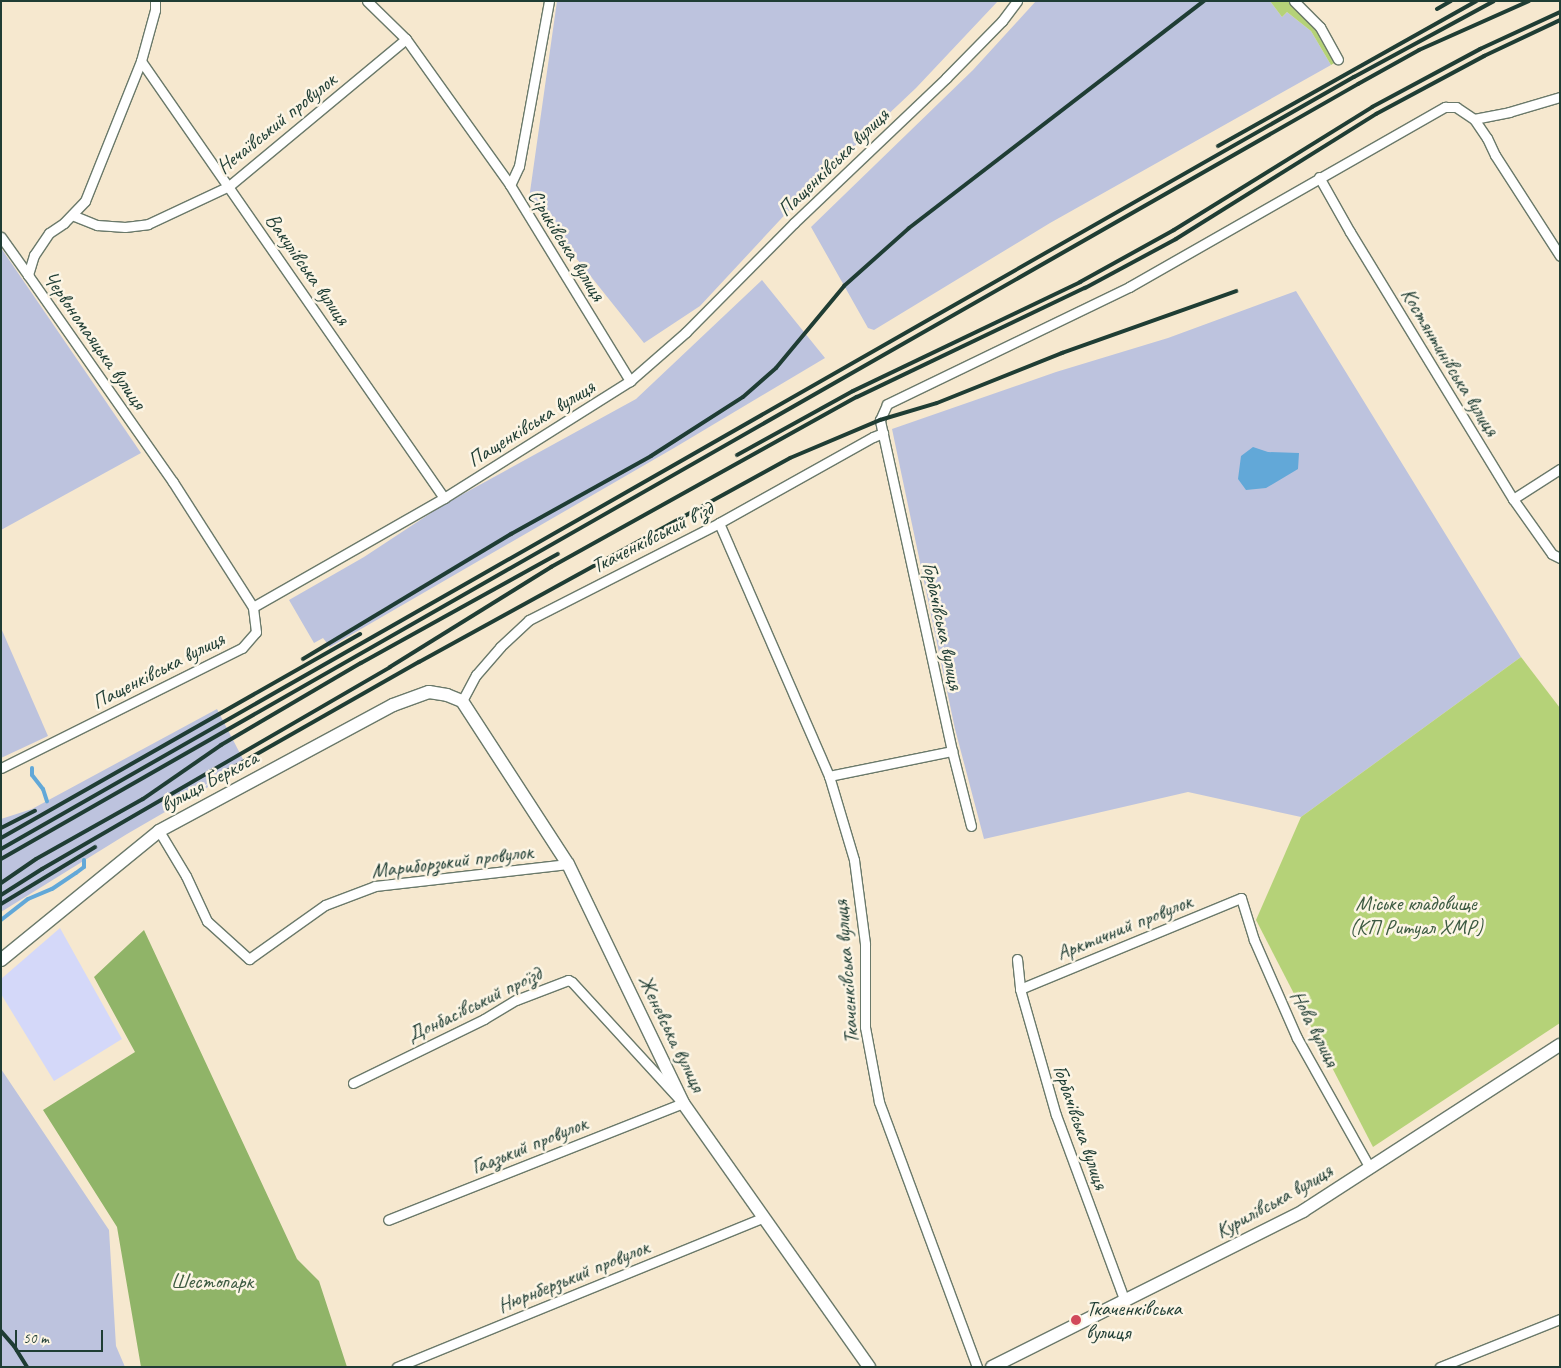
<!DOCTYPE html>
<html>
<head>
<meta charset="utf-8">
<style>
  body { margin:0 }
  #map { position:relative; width:1561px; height:1368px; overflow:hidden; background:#f6e8cf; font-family:Caveat,sans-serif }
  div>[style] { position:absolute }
  .built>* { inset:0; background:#d4d8f9 }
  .industrial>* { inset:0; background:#bdc3de }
  .green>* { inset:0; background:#b5d278 }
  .forest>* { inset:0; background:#90b468 }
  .water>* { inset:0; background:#62a8d8 }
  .stream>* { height:4px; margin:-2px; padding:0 2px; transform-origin:2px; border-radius:2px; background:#62a8d8 }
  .roads { filter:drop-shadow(1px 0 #6a796a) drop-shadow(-1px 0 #6a796a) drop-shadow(0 1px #6a796a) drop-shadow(0 -1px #6a796a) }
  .street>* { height:9px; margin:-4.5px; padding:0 4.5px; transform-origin:4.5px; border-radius:4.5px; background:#fff }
  .secondary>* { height:12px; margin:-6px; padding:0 6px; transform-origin:6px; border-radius:6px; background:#fff }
  .rail>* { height:4px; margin:-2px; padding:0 2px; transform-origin:2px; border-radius:2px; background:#1f3d34 }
  .dots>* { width:14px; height:14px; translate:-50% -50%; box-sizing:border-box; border:2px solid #fcf5e5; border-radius:50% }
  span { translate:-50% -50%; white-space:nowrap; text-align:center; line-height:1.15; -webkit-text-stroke:5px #fcf5e5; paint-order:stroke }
  .street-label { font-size:21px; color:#1f3d34 }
  .park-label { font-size:21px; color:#3d5b42 }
  .poi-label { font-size:21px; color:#1f3d34 }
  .left { translate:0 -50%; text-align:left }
  .frame { position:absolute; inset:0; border:2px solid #1f3d34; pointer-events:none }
  .scale { position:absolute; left:15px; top:1330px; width:88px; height:22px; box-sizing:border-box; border:2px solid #1f3d34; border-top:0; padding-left:6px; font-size:15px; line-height:18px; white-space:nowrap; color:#1f3d34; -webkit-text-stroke:4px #fcf5e5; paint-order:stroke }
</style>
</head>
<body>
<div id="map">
  <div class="built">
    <i style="clip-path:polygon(60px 928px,122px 1039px,54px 1081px,1px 994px,1px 979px)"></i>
  </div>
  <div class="industrial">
    <i style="clip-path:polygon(557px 1px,998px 1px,916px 88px,807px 191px,700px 306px,644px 343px,529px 199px)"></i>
    <i style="clip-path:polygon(1036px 1px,1270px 1px,1282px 17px,1287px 12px,1311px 31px,1331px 65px,1050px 223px,874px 330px,868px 328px,811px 227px,973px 70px)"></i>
    <i style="clip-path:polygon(1px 248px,141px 453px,1px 530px)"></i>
    <i style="clip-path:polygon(762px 280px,825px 358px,674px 448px,330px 647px,323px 638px,314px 643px,289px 600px,364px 557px,443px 505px,636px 399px)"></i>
    <i style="clip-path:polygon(1296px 291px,1521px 657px,1301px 817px,1188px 792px,984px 839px,955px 729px,892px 429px,1056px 372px,1168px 338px)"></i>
    <i style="clip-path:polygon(1px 628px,48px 736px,1px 758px)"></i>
    <i style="clip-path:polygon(217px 709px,246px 765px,127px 834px,1px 912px,1px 819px,32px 809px)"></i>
    <i style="clip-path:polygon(1px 1069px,109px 1230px,116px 1346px,125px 1367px,1px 1367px)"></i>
  </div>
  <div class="green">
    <i style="clip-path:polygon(1270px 1px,1288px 1px,1319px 28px,1336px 62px,1331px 65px,1311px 31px,1287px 12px,1282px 17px)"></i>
    <i style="clip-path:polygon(1521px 657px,1560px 708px,1560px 1023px,1373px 1147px,1256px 920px,1301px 817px)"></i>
  </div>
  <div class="forest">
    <i style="clip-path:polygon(144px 930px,297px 1259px,319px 1281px,347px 1367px,141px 1367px,117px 1227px,43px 1110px,135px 1052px,94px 977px)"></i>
  </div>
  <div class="water">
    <i style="clip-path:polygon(1253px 447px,1268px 452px,1299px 453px,1298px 469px,1266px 488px,1246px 490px,1238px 479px,1241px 456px)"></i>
  </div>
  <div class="stream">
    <i style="left:32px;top:768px;width:7px;rotate:90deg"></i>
    <i style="left:32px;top:775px;width:18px;rotate:52deg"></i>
    <i style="left:43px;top:789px;width:13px;rotate:72deg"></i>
    <i style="left:1px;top:920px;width:34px;rotate:-38deg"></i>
    <i style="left:28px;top:899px;width:26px;rotate:-23deg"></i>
    <i style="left:52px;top:889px;width:29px;rotate:-34deg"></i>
    <i style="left:76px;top:873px;width:10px;rotate:-37deg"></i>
    <i style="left:84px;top:867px;width:7px;rotate:-90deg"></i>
  </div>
  <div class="roads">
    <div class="street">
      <i style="left:155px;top:1px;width:9px;rotate:90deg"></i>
      <i style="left:155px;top:10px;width:53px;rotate:105.4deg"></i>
      <i style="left:141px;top:61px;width:151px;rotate:111.8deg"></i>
      <i style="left:85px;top:201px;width:30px;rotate:134deg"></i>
      <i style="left:64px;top:223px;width:18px;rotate:146deg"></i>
      <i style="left:49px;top:233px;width:27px;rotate:124deg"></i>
      <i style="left:34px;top:255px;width:21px;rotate:107deg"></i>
      <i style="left:28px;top:275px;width:253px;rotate:55deg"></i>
      <i style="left:173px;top:482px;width:148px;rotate:57.4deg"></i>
      <i style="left:367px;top:1px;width:54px;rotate:44.3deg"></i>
      <i style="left:406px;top:39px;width:179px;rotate:54.5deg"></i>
      <i style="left:549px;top:1px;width:168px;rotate:100.3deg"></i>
      <i style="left:519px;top:166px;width:21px;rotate:115deg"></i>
      <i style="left:510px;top:185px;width:230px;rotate:58.5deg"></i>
      <i style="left:1294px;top:1px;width:37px;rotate:45deg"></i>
      <i style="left:1320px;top:27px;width:37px;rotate:61deg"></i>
      <i style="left:141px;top:61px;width:532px;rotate:55.26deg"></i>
      <i style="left:1474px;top:119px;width:36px;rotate:-11deg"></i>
      <i style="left:1509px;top:112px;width:53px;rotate:-16.4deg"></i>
      <i style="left:1319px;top:177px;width:63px;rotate:60.6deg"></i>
      <i style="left:1350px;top:232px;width:313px;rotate:58.6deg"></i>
      <i style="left:1513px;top:499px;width:67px;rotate:54.7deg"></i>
      <i style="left:1552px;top:554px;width:9px;rotate:27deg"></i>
      <i style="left:72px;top:215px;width:27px;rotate:22deg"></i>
      <i style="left:97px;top:225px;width:28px;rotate:4deg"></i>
      <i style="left:125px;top:227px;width:23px;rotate:-7deg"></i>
      <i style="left:148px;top:224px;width:89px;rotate:-25.1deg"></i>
      <i style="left:229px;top:186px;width:230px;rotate:-39.7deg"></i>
      <i style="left:1px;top:237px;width:47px;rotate:54.6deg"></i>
      <i style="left:1513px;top:499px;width:56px;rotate:-32.6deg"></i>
      <i style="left:719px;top:523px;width:276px;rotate:66.5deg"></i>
      <i style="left:829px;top:776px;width:88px;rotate:73.4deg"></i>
      <i style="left:854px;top:860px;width:85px;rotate:82.5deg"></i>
      <i style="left:865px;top:944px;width:83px;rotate:90deg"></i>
      <i style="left:865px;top:1027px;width:76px;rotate:79.4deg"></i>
      <i style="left:879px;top:1102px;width:283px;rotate:69.7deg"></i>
      <i style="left:462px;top:701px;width:30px;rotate:-62deg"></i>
      <i style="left:476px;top:675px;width:37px;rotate:-49deg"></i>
      <i style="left:500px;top:647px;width:40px;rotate:-43deg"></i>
      <i style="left:529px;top:620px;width:213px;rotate:-27deg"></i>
      <i style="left:719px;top:523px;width:176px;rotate:-29.2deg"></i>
      <i style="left:873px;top:437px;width:11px;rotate:-22deg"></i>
      <i style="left:1px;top:768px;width:269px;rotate:-26.5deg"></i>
      <i style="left:242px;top:648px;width:21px;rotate:-49deg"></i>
      <i style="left:256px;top:632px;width:25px;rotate:-97deg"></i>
      <i style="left:253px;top:607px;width:220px;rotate:-29.7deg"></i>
      <i style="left:444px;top:498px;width:220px;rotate:-32.2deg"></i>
      <i style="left:630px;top:381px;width:74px;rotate:-41.2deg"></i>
      <i style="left:686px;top:332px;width:153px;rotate:-45.3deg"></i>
      <i style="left:794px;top:223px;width:210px;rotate:-43.6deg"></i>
      <i style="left:946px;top:78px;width:80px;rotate:-45.5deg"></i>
      <i style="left:1002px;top:21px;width:25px;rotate:-53deg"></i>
      <i style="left:829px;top:776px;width:126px;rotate:-11.5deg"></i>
      <i style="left:971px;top:826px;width:77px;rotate:-104.2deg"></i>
      <i style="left:952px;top:751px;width:339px;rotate:-102.3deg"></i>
      <i style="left:880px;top:420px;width:17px;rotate:-66deg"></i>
      <i style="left:887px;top:404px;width:269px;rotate:-25.8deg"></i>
      <i style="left:1129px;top:287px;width:364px;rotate:-29.7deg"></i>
      <i style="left:1445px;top:107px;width:11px"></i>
      <i style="left:1456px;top:107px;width:22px;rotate:34deg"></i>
      <i style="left:1474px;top:119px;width:23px;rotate:56deg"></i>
      <i style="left:1487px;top:138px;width:19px;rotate:65deg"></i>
      <i style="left:1495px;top:155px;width:120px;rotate:57.2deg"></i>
      <i style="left:159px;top:831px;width:52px;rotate:59deg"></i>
      <i style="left:186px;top:876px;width:50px;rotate:65deg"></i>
      <i style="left:207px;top:921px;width:57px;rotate:42.1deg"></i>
      <i style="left:249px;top:959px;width:93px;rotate:-35.4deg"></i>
      <i style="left:325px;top:905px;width:53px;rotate:-20.8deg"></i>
      <i style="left:375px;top:886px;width:194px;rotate:-6.5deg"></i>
      <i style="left:1017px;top:959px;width:30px;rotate:84deg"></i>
      <i style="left:1020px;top:989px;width:131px;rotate:74.1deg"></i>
      <i style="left:1056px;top:1115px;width:199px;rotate:69.7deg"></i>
      <i style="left:1020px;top:989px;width:239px;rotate:-22.4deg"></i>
      <i style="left:1241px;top:898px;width:44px;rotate:72.8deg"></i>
      <i style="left:1254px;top:940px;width:107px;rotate:66.3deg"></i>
      <i style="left:1297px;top:1038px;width:149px;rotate:60.7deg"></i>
      <i style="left:353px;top:1083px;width:146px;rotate:-26deg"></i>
      <i style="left:484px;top:1019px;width:37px;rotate:-31deg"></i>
      <i style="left:516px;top:1000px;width:56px;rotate:-21deg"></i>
      <i style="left:568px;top:980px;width:4px;rotate:27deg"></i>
      <i style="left:572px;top:982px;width:164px;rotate:47.5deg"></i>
      <i style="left:683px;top:1103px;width:317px;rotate:158.4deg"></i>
      <i style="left:397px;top:1367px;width:396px;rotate:-22.2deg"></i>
      <i style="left:1440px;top:1367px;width:129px;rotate:-21.8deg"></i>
    </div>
    <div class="secondary">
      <i style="left:1px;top:960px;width:204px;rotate:-39.2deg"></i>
      <i style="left:159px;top:831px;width:266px;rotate:-28.3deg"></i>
      <i style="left:393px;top:705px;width:38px;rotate:-20deg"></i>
      <i style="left:429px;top:692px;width:18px;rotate:9deg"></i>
      <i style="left:447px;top:695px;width:16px;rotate:22deg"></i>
      <i style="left:462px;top:701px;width:194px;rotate:57deg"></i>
      <i style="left:568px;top:864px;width:265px;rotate:64.3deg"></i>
      <i style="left:683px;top:1103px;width:323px;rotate:54.8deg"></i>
      <i style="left:992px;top:1367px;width:348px;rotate:-26.6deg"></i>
      <i style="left:1303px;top:1211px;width:306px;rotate:-32.9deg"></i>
    </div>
  </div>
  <div class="rail">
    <i style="left:1437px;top:9px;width:16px;rotate:-30deg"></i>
    <i style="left:1218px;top:146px;width:296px;rotate:-29.3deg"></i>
    <i style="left:737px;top:455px;width:132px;rotate:-28.9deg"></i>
    <i style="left:853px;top:391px;width:252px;rotate:-25.6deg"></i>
    <i style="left:1080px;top:282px;width:107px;rotate:-29deg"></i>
    <i style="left:1174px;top:230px;width:233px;rotate:-31.8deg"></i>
    <i style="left:1372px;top:107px;width:123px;rotate:-28.2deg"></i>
    <i style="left:1480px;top:49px;width:88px;rotate:-24.8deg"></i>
    <i style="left:303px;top:659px;width:243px;rotate:-31deg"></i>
    <i style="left:511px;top:534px;width:160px;rotate:-29.1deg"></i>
    <i style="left:651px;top:456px;width:109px;rotate:-32.7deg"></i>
    <i style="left:743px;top:397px;width:44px;rotate:-41.3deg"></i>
    <i style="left:776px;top:368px;width:107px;rotate:-50.3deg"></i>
    <i style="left:844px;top:286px;width:87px;rotate:-41.7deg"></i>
    <i style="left:909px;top:228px;width:372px;rotate:-37.6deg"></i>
    <i style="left:227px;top:771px;width:221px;rotate:-29.6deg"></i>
    <i style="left:419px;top:662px;width:423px;rotate:-28.8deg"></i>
    <i style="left:790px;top:458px;width:98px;rotate:-22.9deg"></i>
    <i style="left:880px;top:420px;width:59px;rotate:-16.6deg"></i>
    <i style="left:937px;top:403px;width:135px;rotate:-21.8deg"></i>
    <i style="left:1062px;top:353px;width:185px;rotate:-19.6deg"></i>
    <i style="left:1px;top:828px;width:38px;rotate:-27deg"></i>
    <i style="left:1px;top:838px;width:413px;rotate:-29.6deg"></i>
    <i style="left:1px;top:849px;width:1558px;rotate:-29.71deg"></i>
    <i style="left:1354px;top:77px;width:159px;rotate:-28.5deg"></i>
    <i style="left:1px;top:859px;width:1563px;rotate:-29.73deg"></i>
    <i style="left:1358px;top:84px;width:70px;rotate:-29.1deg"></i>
    <i style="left:1419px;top:50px;width:120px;rotate:-24deg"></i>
    <i style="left:1px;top:883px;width:42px;rotate:-34.4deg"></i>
    <i style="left:36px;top:859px;width:123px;rotate:-29.3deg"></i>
    <i style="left:143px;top:799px;width:95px;rotate:-34.7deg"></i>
    <i style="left:221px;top:745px;width:162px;rotate:-30.4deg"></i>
    <i style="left:361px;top:663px;width:225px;rotate:-29deg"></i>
    <i style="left:1px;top:895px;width:49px;rotate:-32.4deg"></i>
    <i style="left:42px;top:869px;width:402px;rotate:-30.1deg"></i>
    <i style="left:390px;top:667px;width:190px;rotate:-31.8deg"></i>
    <i style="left:551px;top:567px;width:350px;rotate:-29.1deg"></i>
    <i style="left:857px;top:397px;width:253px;rotate:-25.6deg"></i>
    <i style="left:1085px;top:288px;width:103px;rotate:-28.3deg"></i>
    <i style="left:1176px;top:239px;width:236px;rotate:-32deg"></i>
    <i style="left:1376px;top:114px;width:123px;rotate:-28.2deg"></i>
    <i style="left:1484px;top:56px;width:84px;rotate:-25.3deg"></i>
    <i style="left:1px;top:904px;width:110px;rotate:-31.2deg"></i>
    <i style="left:1px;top:1331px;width:20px;rotate:49deg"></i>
    <i style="left:14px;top:1346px;width:25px;rotate:58deg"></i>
  </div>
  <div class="dots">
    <i style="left:1076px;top:1320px;background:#d1495b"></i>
  </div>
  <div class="street-label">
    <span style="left:276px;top:123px;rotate:-39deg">Нечаївський провулок</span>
    <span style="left:833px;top:162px;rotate:-44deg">Пащенківська вулиця</span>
    <span style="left:567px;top:245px;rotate:58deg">Сіриківська вулиця</span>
    <span style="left:308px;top:269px;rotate:55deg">Вакулівська вулиця</span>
    <span style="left:95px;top:340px;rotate:55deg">Червономаяцька вулиця</span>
    <span style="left:1450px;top:362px;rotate:59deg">Костянтинівська вулиця</span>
    <span style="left:531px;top:423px;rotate:-32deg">Пащенківська вулиця</span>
    <span style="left:652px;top:537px;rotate:-27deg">Ткаченківський в'їзд</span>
    <span style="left:943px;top:626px;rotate:78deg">Горбачівська вулиця</span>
    <span style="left:158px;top:670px;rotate:-27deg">Пащенківська вулиця</span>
    <span style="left:209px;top:781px;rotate:-28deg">вулиця Беркоса</span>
    <span style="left:452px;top:861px;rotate:-7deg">Мариборзький провулок</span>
    <span style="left:1124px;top:927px;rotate:-22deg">Арктичний провулок</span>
    <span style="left:846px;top:972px;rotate:-94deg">Ткаченківська вулиця</span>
    <span style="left:474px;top:1004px;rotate:-26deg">Донбасівський проїзд</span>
    <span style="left:1315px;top:1028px;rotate:63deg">Нова вулиця</span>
    <span style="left:672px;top:1033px;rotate:64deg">Женевська вулиця</span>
    <span style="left:1081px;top:1127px;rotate:71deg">Горбачівська вулиця</span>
    <span style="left:529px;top:1145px;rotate:-22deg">Гаазький провулок</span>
    <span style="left:1274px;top:1201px;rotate:-29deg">Курилівська вулиця</span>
    <span style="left:573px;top:1276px;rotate:-22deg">Нюрнберзький провулок</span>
  </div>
  <div class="park-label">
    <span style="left:1416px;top:915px">Міське кладовище<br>(КП Ритуал ХМР)</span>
    <span style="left:212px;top:1281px">Шестопарк</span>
  </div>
  <div class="poi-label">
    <span class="left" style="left:1086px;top:1320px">Ткаченківська<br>вулиця</span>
  </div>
  <div class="frame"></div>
  <div class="scale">50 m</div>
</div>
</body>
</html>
